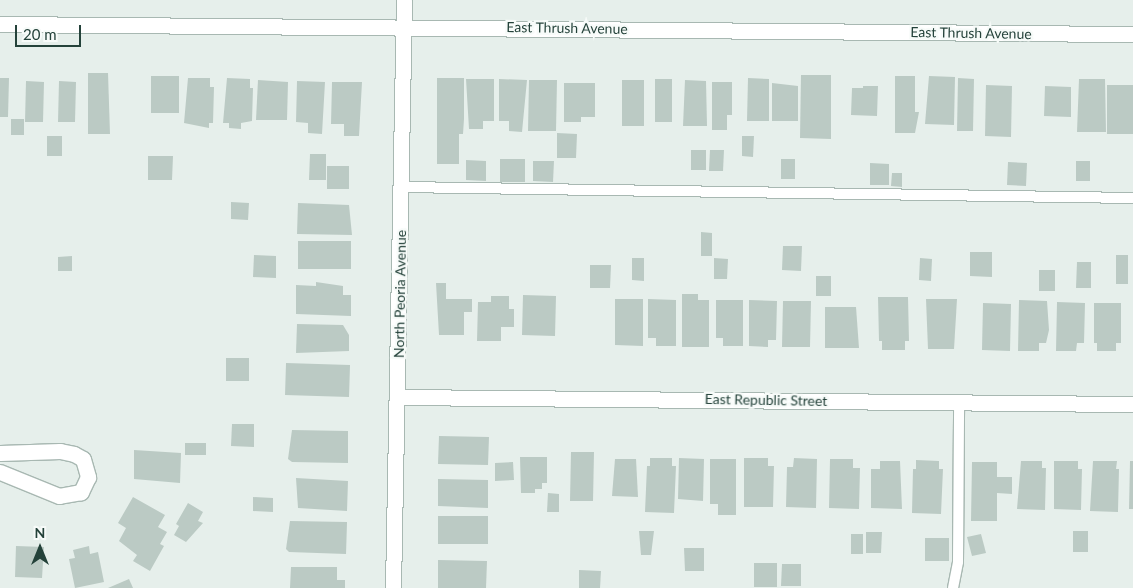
<!DOCTYPE html>
<html>
<head>
<meta charset="utf-8">
<style>
  body { margin:0 }
  #map { position:relative; width:1133px; height:588px; overflow:hidden; background:#e6efeb; font-family:Lato,sans-serif }
  div>[style] { position:absolute }
  .building>* { inset:0; background:#bbcac4 }
  .roads { filter:drop-shadow(1px 0 #a8b8b2) drop-shadow(-1px 0 #a8b8b2) drop-shadow(0 1px #a8b8b2) drop-shadow(0 -1px #a8b8b2) }
  .lane>* { height:10px; margin:-5px; padding:0 5px; transform-origin:5px; border-radius:5px; background:#fff }
  .street>* { height:15px; margin:-7.5px; padding:0 7.5px; transform-origin:7.5px; border-radius:7.5px; background:#fff }
  span { translate:-50% -50%; white-space:nowrap; text-align:center; line-height:1.15; -webkit-text-stroke:4.5px #f7fbf9; paint-order:stroke }
  .street-label { font-size:14px; color:#24423a }
  .north { position:absolute; left:15px; top:523px; width:50px; height:50px; -webkit-text-stroke:4px #f7fbf9; paint-order:stroke; rotate:0deg; font-size:14px; font-weight:700; line-height:20px; text-align:center; color:#24423a }
  .north::after { content:''; display:block; margin:auto; width:18px; height:22px; background:#24423a; clip-path:polygon(50% 0,100% 100%,50% 72%,0 100%) }
  .scale { position:absolute; left:15px; top:25px; width:66px; height:22px; box-sizing:border-box; border:2px solid #24423a; border-top:0; padding-left:6px; font-size:15px; line-height:18px; white-space:nowrap; color:#24423a; -webkit-text-stroke:4px #f7fbf9; paint-order:stroke }
</style>
</head>
<body>
<div id="map">
  <div class="building">
    <i style="clip-path:polygon(88px 73px,108px 73px,110px 134px,88px 134px)"></i>
    <i style="clip-path:polygon(801px 75px,831px 75px,831px 139px,800px 138px)"></i>
    <i style="clip-path:polygon(151px 76px,179px 76px,179px 113px,151px 113px)"></i>
    <i style="clip-path:polygon(895px 76px,915px 76px,915px 112px,919px 112px,915px 133px,895px 133px)"></i>
    <i style="clip-path:polygon(929px 76px,955px 77px,954px 125px,925px 124px)"></i>
    <i style="clip-path:polygon(0 78px,9px 78px,8px 117px,0 117px)"></i>
    <i style="clip-path:polygon(188px 78px,210px 78px,210px 87px,214px 87px,213px 123px,209px 123px,209px 128px,184px 123px)"></i>
    <i style="clip-path:polygon(227px 78px,250px 79px,250px 88px,253px 88px,252px 121px,241px 123px,241px 129px,229px 128px,229px 123px,223px 123px)"></i>
    <i style="clip-path:polygon(437px 78px,464px 78px,464px 119px,463px 134px,459px 134px,459px 164px,437px 164px)"></i>
    <i style="clip-path:polygon(748px 78px,769px 79px,769px 121px,747px 121px)"></i>
    <i style="clip-path:polygon(958px 78px,974px 79px,973px 131px,957px 131px)"></i>
    <i style="clip-path:polygon(466px 79px,494px 79px,494px 121px,483px 121px,483px 129px,469px 129px)"></i>
    <i style="clip-path:polygon(499px 79px,527px 80px,522px 132px,509px 131px,509px 121px,499px 121px)"></i>
    <i style="clip-path:polygon(655px 79px,672px 79px,672px 122px,655px 122px)"></i>
    <i style="clip-path:polygon(1079px 79px,1105px 79px,1106px 132px,1077px 132px)"></i>
    <i style="clip-path:polygon(258px 80px,288px 82px,287px 120px,256px 120px)"></i>
    <i style="clip-path:polygon(529px 80px,557px 80px,556px 131px,528px 131px)"></i>
    <i style="clip-path:polygon(622px 80px,644px 80px,644px 126px,622px 126px)"></i>
    <i style="clip-path:polygon(685px 80px,706px 81px,707px 126px,683px 126px)"></i>
    <i style="clip-path:polygon(26px 81px,44px 82px,43px 122px,25px 122px)"></i>
    <i style="clip-path:polygon(59px 81px,76px 82px,75px 122px,58px 122px)"></i>
    <i style="clip-path:polygon(297px 81px,325px 82px,322px 134px,308px 133px,308px 123px,296px 122px)"></i>
    <i style="clip-path:polygon(332px 82px,362px 82px,359px 136px,344px 136px,344px 124px,331px 124px)"></i>
    <i style="clip-path:polygon(712px 82px,732px 82px,732px 115px,727px 115px,727px 130px,712px 130px)"></i>
    <i style="clip-path:polygon(564px 83px,595px 83px,595px 117px,581px 117px,581px 122px,564px 122px)"></i>
    <i style="clip-path:polygon(772px 83px,798px 86px,798px 121px,772px 121px)"></i>
    <i style="clip-path:polygon(986px 85px,1012px 86px,1011px 137px,985px 136px)"></i>
    <i style="clip-path:polygon(1107px 85px,1133px 85px,1133px 134px,1107px 134px)"></i>
    <i style="clip-path:polygon(863px 86px,878px 86px,877px 116px,851px 115px,852px 88px,863px 88px)"></i>
    <i style="clip-path:polygon(1045px 86px,1071px 87px,1071px 117px,1044px 116px)"></i>
    <i style="clip-path:polygon(11px 119px,24px 119px,24px 135px,11px 135px)"></i>
    <i style="clip-path:polygon(557px 133px,577px 134px,576px 158px,557px 158px)"></i>
    <i style="clip-path:polygon(47px 136px,62px 136px,62px 156px,47px 156px)"></i>
    <i style="clip-path:polygon(742px 136px,754px 136px,753px 157px,742px 156px)"></i>
    <i style="clip-path:polygon(691px 150px,706px 150px,706px 170px,691px 170px)"></i>
    <i style="clip-path:polygon(710px 150px,724px 150px,723px 171px,709px 171px)"></i>
    <i style="clip-path:polygon(310px 154px,326px 154px,326px 180px,309px 180px)"></i>
    <i style="clip-path:polygon(148px 156px,173px 156px,172px 180px,148px 180px)"></i>
    <i style="clip-path:polygon(500px 159px,525px 159px,525px 182px,500px 182px)"></i>
    <i style="clip-path:polygon(781px 159px,795px 159px,795px 179px,781px 179px)"></i>
    <i style="clip-path:polygon(466px 160px,486px 161px,486px 181px,466px 180px)"></i>
    <i style="clip-path:polygon(533px 161px,554px 161px,553px 182px,533px 181px)"></i>
    <i style="clip-path:polygon(1076px 161px,1090px 161px,1090px 181px,1076px 181px)"></i>
    <i style="clip-path:polygon(1008px 162px,1027px 163px,1026px 186px,1007px 185px)"></i>
    <i style="clip-path:polygon(870px 163px,889px 164px,889px 185px,870px 185px)"></i>
    <i style="clip-path:polygon(327px 166px,349px 166px,349px 189px,327px 189px)"></i>
    <i style="clip-path:polygon(892px 173px,902px 173px,902px 187px,891px 186px)"></i>
    <i style="clip-path:polygon(231px 202px,249px 203px,248px 220px,231px 219px)"></i>
    <i style="clip-path:polygon(298px 203px,349px 205px,352px 235px,297px 234px)"></i>
    <i style="clip-path:polygon(701px 232px,712px 233px,712px 256px,701px 256px)"></i>
    <i style="clip-path:polygon(298px 241px,351px 241px,351px 269px,298px 269px)"></i>
    <i style="clip-path:polygon(783px 246px,802px 246px,801px 271px,782px 270px)"></i>
    <i style="clip-path:polygon(970px 252px,992px 252px,992px 277px,970px 276px)"></i>
    <i style="clip-path:polygon(254px 255px,276px 256px,276px 278px,253px 277px)"></i>
    <i style="clip-path:polygon(1116px 255px,1128px 255px,1128px 284px,1116px 284px)"></i>
    <i style="clip-path:polygon(72px 256px,72px 271px,58px 271px,58px 257px)"></i>
    <i style="clip-path:polygon(632px 258px,644px 258px,644px 281px,632px 280px)"></i>
    <i style="clip-path:polygon(714px 258px,728px 259px,727px 279px,714px 279px)"></i>
    <i style="clip-path:polygon(920px 258px,932px 259px,931px 281px,919px 280px)"></i>
    <i style="clip-path:polygon(1077px 262px,1091px 262px,1091px 288px,1076px 288px)"></i>
    <i style="clip-path:polygon(590px 265px,611px 265px,610px 288px,590px 288px)"></i>
    <i style="clip-path:polygon(1039px 270px,1055px 270px,1055px 291px,1039px 291px)"></i>
    <i style="clip-path:polygon(816px 276px,831px 276px,831px 296px,816px 296px)"></i>
    <i style="clip-path:polygon(316px 282px,343px 286px,343px 295px,351px 295px,351px 316px,296px 314px,296px 285px,316px 286px)"></i>
    <i style="clip-path:polygon(436px 283px,446px 283px,446px 299px,472px 299px,472px 312px,464px 312px,464px 335px,439px 335px)"></i>
    <i style="clip-path:polygon(682px 294px,698px 294px,698px 300px,709px 300px,709px 347px,682px 347px)"></i>
    <i style="clip-path:polygon(523px 295px,556px 296px,555px 336px,522px 335px)"></i>
    <i style="clip-path:polygon(491px 296px,509px 296px,509px 309px,514px 309px,514px 327px,501px 327px,501px 341px,477px 341px,478px 302px,491px 302px)"></i>
    <i style="clip-path:polygon(878px 297px,908px 297px,909px 341px,905px 341px,905px 350px,882px 350px,882px 341px,879px 341px)"></i>
    <i style="clip-path:polygon(615px 299px,643px 299px,643px 346px,615px 345px)"></i>
    <i style="clip-path:polygon(648px 299px,676px 300px,676px 346px,656px 346px,656px 338px,648px 338px)"></i>
    <i style="clip-path:polygon(926px 299px,957px 299px,954px 349px,928px 349px)"></i>
    <i style="clip-path:polygon(716px 300px,743px 300px,743px 346px,723px 346px,723px 338px,716px 338px)"></i>
    <i style="clip-path:polygon(749px 300px,777px 301px,776px 340px,768px 340px,768px 347px,749px 346px)"></i>
    <i style="clip-path:polygon(1019px 300px,1047px 301px,1049px 330px,1046px 343px,1039px 343px,1039px 351px,1018px 351px)"></i>
    <i style="clip-path:polygon(783px 301px,811px 301px,810px 347px,782px 347px)"></i>
    <i style="clip-path:polygon(1057px 302px,1085px 303px,1084px 343px,1077px 343px,1076px 351px,1056px 351px)"></i>
    <i style="clip-path:polygon(983px 303px,1011px 304px,1010px 351px,982px 350px)"></i>
    <i style="clip-path:polygon(1094px 303px,1121px 303px,1121px 343px,1116px 343px,1116px 351px,1097px 351px,1097px 343px,1094px 343px)"></i>
    <i style="clip-path:polygon(825px 307px,856px 307px,859px 348px,825px 348px)"></i>
    <i style="clip-path:polygon(297px 324px,343px 325px,349px 335px,349px 351px,296px 353px)"></i>
    <i style="clip-path:polygon(226px 358px,249px 358px,249px 381px,226px 381px)"></i>
    <i style="clip-path:polygon(286px 363px,350px 365px,349px 397px,285px 395px)"></i>
    <i style="clip-path:polygon(232px 424px,254px 424px,254px 447px,231px 446px)"></i>
    <i style="clip-path:polygon(292px 430px,348px 431px,348px 463px,292px 462px,288px 459px)"></i>
    <i style="clip-path:polygon(439px 436px,489px 437px,488px 465px,438px 464px)"></i>
    <i style="clip-path:polygon(185px 443px,206px 443px,206px 455px,185px 455px)"></i>
    <i style="clip-path:polygon(134px 450px,181px 453px,180px 483px,134px 479px)"></i>
    <i style="clip-path:polygon(571px 452px,594px 452px,593px 501px,570px 501px)"></i>
    <i style="clip-path:polygon(520px 457px,547px 457px,547px 483px,542px 483px,542px 489px,535px 489px,535px 493px,521px 493px)"></i>
    <i style="clip-path:polygon(650px 458px,672px 458px,672px 466px,676px 466px,674px 513px,645px 512px,647px 466px,650px 466px)"></i>
    <i style="clip-path:polygon(679px 458px,704px 459px,703px 501px,678px 499px)"></i>
    <i style="clip-path:polygon(744px 458px,768px 458px,768px 466px,774px 466px,773px 507px,744px 507px)"></i>
    <i style="clip-path:polygon(794px 458px,817px 459px,816px 508px,786px 507px,787px 467px,793px 467px)"></i>
    <i style="clip-path:polygon(615px 459px,636px 459px,638px 497px,612px 496px)"></i>
    <i style="clip-path:polygon(710px 459px,736px 459px,736px 515px,718px 515px,718px 504px,710px 504px)"></i>
    <i style="clip-path:polygon(830px 459px,853px 459px,853px 468px,860px 468px,859px 509px,829px 508px)"></i>
    <i style="clip-path:polygon(916px 460px,939px 461px,939px 469px,943px 469px,941px 514px,912px 513px,913px 469px,916px 469px)"></i>
    <i style="clip-path:polygon(880px 461px,900px 461px,902px 509px,871px 508px,871px 469px,880px 469px)"></i>
    <i style="clip-path:polygon(1021px 461px,1042px 461px,1042px 468px,1046px 468px,1045px 510px,1017px 509px)"></i>
    <i style="clip-path:polygon(1054px 461px,1078px 461px,1078px 469px,1082px 469px,1081px 510px,1054px 509px)"></i>
    <i style="clip-path:polygon(1093px 461px,1117px 461px,1116px 469px,1119px 469px,1118px 512px,1090px 511px)"></i>
    <i style="clip-path:polygon(1130px 461px,1133px 461px,1133px 509px,1129px 509px)"></i>
    <i style="clip-path:polygon(513px 462px,514px 480px,495px 481px,495px 463px)"></i>
    <i style="clip-path:polygon(972px 462px,997px 462px,997px 477px,1012px 477px,1012px 494px,997px 493px,997px 521px,971px 521px)"></i>
    <i style="clip-path:polygon(296px 478px,348px 481px,347px 511px,298px 508px)"></i>
    <i style="clip-path:polygon(438px 479px,488px 480px,488px 508px,438px 506px)"></i>
    <i style="clip-path:polygon(548px 493px,559px 494px,559px 512px,547px 512px)"></i>
    <i style="clip-path:polygon(133px 497px,165px 515px,158px 527px,167px 532px,160px 544px,164px 546px,150px 571px,133px 561px,137px 555px,119px 541px,126px 528px,118px 523px)"></i>
    <i style="clip-path:polygon(253px 497px,273px 498px,273px 512px,253px 511px)"></i>
    <i style="clip-path:polygon(188px 503px,203px 512px,198px 521px,203px 523px,186px 542px,174px 535px,179px 526px,176px 524px)"></i>
    <i style="clip-path:polygon(438px 516px,488px 516px,488px 544px,438px 544px)"></i>
    <i style="clip-path:polygon(290px 521px,347px 522px,346px 554px,289px 552px,286px 549px)"></i>
    <i style="clip-path:polygon(639px 531px,654px 531px,651px 555px,641px 555px)"></i>
    <i style="clip-path:polygon(1073px 531px,1088px 531px,1088px 552px,1073px 552px)"></i>
    <i style="clip-path:polygon(866px 532px,882px 532px,881px 553px,866px 553px)"></i>
    <i style="clip-path:polygon(851px 534px,863px 534px,863px 554px,851px 554px)"></i>
    <i style="clip-path:polygon(981px 534px,986px 553px,972px 556px,967px 537px)"></i>
    <i style="clip-path:polygon(925px 538px,949px 538px,949px 561px,925px 561px)"></i>
    <i style="clip-path:polygon(16px 546px,44px 547px,42px 578px,15px 577px)"></i>
    <i style="clip-path:polygon(89px 546px,90px 554px,98px 552px,104px 582px,75px 588px,69px 559px,75px 558px,73px 550px)"></i>
    <i style="clip-path:polygon(684px 548px,704px 548px,704px 571px,685px 571px)"></i>
    <i style="clip-path:polygon(438px 560px,487px 561px,486px 588px,438px 588px)"></i>
    <i style="clip-path:polygon(754px 563px,777px 563px,777px 587px,754px 587px)"></i>
    <i style="clip-path:polygon(782px 564px,801px 564px,801px 586px,781px 586px)"></i>
    <i style="clip-path:polygon(291px 567px,337px 567px,337px 580px,345px 580px,345px 588px,290px 588px)"></i>
    <i style="clip-path:polygon(579px 570px,601px 571px,600px 588px,579px 588px)"></i>
    <i style="clip-path:polygon(129px 579px,133px 588px,108px 588px)"></i>
  </div>
  <div class="roads">
    <div class="lane">
      <i style="left:401px;top:187px;width:732px;rotate:0.86deg"></i>
      <i style="left:953px;top:588px;width:26px;rotate:-79deg"></i>
      <i style="left:958px;top:562px;width:160px;rotate:-89.6deg"></i>
    </div>
    <div class="street">
      <i style="left:0;top:24px;width:1133px;rotate:0.51deg"></i>
      <i style="left:398px;top:397px;width:735px;rotate:0.55deg"></i>
      <i style="left:0;top:453px;width:60px;rotate:-1.9deg"></i>
      <i style="left:60px;top:451px;width:14px;rotate:12deg"></i>
      <i style="left:74px;top:454px;width:10px;rotate:29deg"></i>
      <i style="left:83px;top:459px;width:19px;rotate:74deg"></i>
      <i style="left:88px;top:477px;width:17px;rotate:115deg"></i>
      <i style="left:81px;top:492px;width:22px;rotate:170deg"></i>
      <i style="left:59px;top:496px;width:64px;rotate:-157.9deg"></i>
      <i style="left:393px;top:588px;width:588px;rotate:-88.93deg"></i>
    </div>
  </div>
  <div class="street-label">
    <span style="left:567px;top:28px;rotate:1deg">East Thrush Avenue</span>
    <span style="left:971px;top:33px;rotate:1deg">East Thrush Avenue</span>
    <span style="left:400px;top:294px;rotate:-89deg">North Peoria Avenue</span>
    <span style="left:766px;top:400px;rotate:1deg">East Republic Street</span>
  </div>
  <div class="north">N</div>
  <div class="scale">20 m</div>
</div>
</body>
</html>
